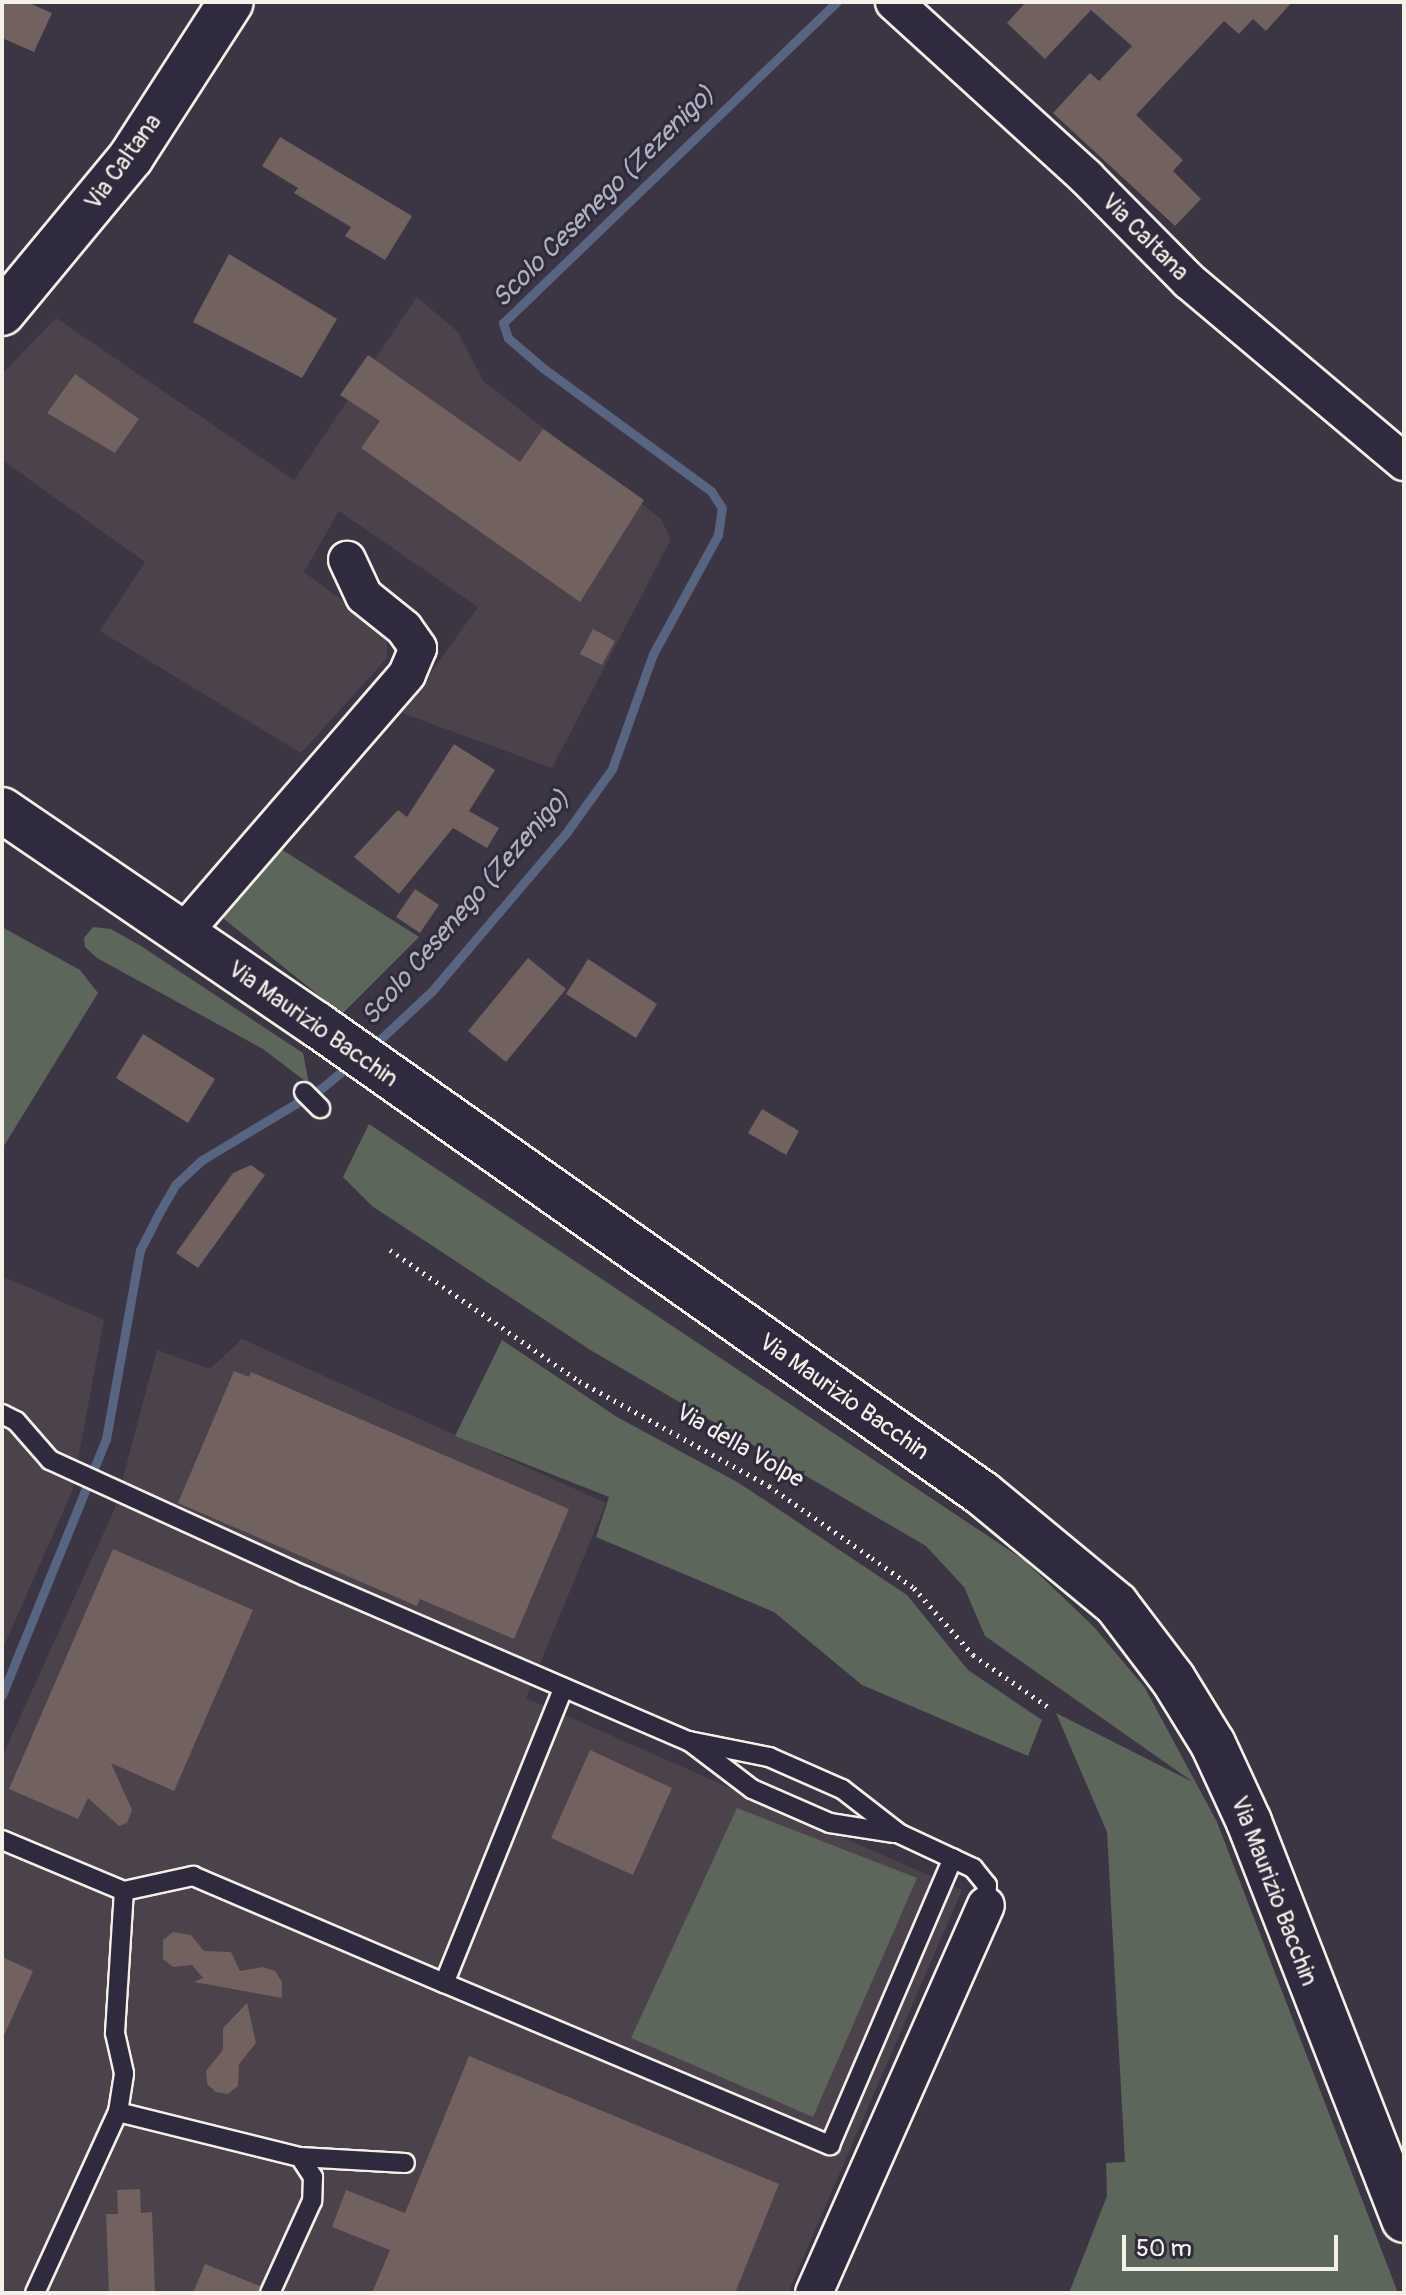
<!DOCTYPE html>
<html>
<head>
<meta charset="utf-8">
<style>
  body { margin:0 }
  #map { position:relative; width:1406px; height:2295px; overflow:hidden; background:#3c3544; font-family:Pangolin,sans-serif }
  div>[style] { position:absolute }
  .built>* { inset:0; background:#4c424c }
  .green>* { inset:0; background:#5c665a }
  .stream>* { height:9px; margin:-4.5px; padding:0 4.5px; transform-origin:4.5px; border-radius:4.5px; background:#586581 }
  .building>* { inset:0; background:#71625f }
  .path>* { height:5px; margin-top:-2.5px; transform-origin:0; background:repeating-linear-gradient(90deg,#f4f1e8 0 2px,transparent 0 8px) }
  .roads { filter:drop-shadow(2px 0 #f4f1e8) drop-shadow(-2px 0 #f4f1e8) drop-shadow(0 2px #f4f1e8) drop-shadow(0 -2px #f4f1e8) }
  .lane>* { height:18px; margin:-9px; padding:0 9px; transform-origin:9px; border-radius:9px; background:#2f2a3d }
  .street>* { height:36px; margin:-18px; padding:0 18px; transform-origin:18px; border-radius:18px; background:#2f2a3d }
  .secondary>* { height:44px; margin:-22px; padding:0 22px; transform-origin:22px; border-radius:22px; background:#2f2a3d }
  span { translate:-50% -50%; white-space:nowrap; text-align:center; line-height:1.15; -webkit-text-stroke:6px #2f2a3d; paint-order:stroke }
  .street-label { font-size:24px; color:#f4f1e8 }
  .water-label { font-size:26px; color:#aeb2ba; font-style:italic }
  .frame { position:absolute; inset:0; border:4px solid #f4f1e8; pointer-events:none }
  .scale { position:absolute; left:1122px; top:2235px; width:216px; height:36px; box-sizing:border-box; border:4px solid #f4f1e8; border-top:0; padding-left:10px; font-size:24px; line-height:28px; white-space:nowrap; color:#f4f1e8; -webkit-text-stroke:6px #2f2a3d; paint-order:stroke }
</style>
</head>
<body>
<div id="map">
  <div class="built">
    <i style="clip-path:polygon(417px 297px,458px 332px,483px 381px,661px 519px,671px 539px,552px 768px,402px 713px,478px 607px,339px 511px,304px 572px,387px 634px,387px 658px,301px 753px,100px 631px,145px 562px,2px 460px,2px 374px,56px 318px,294px 480px)"></i>
    <i style="clip-path:polygon(2px 1276px,104px 1320px,72px 1492px,2px 1650px)"></i>
    <i style="clip-path:polygon(242px 1339px,606px 1503px,526px 1698px,962px 1890px,788px 2293px,2px 2293px,2px 1757px,115px 1508px,157px 1350px,210px 1369px)"></i>
  </div>
  <div class="green">
    <i style="clip-path:polygon(281px 849px,419px 937px,342px 1014px,224px 919px,223px 911px)"></i>
    <i style="clip-path:polygon(2px 927px,80px 970px,98px 993px,2px 1149px)"></i>
    <i style="clip-path:polygon(93px 927px,111px 929px,141px 946px,303px 1053px,309px 1084px,263px 1049px,97px 958px,85px 947px,84px 938px)"></i>
    <i style="clip-path:polygon(369px 1124px,1024px 1560px,1094px 1627px,1145px 1688px,1217px 1822px,1398px 2293px,1069px 2293px,1107px 2196px,1106px 2163px,1125px 2162px,1107px 1832px,1056px 1713px,1193px 1782px,985px 1636px,964px 1587px,926px 1546px,592px 1351px,372px 1206px,343px 1177px)"></i>
    <i style="clip-path:polygon(502px 1340px,617px 1417px,739px 1483px,907px 1595px,968px 1670px,1042px 1720px,1028px 1756px,862px 1685px,774px 1612px,596px 1537px,609px 1497px,455px 1436px)"></i>
    <i style="clip-path:polygon(737px 1808px,917px 1878px,813px 2117px,631px 2038px)"></i>
  </div>
  <div class="stream">
    <i style="left:372px;top:1047px;width:82px;rotate:-43deg"></i>
    <i style="left:432px;top:991px;width:207px;rotate:-49.7deg"></i>
    <i style="left:566px;top:833px;width:79px;rotate:-54.3deg"></i>
    <i style="left:612px;top:769px;width:122px;rotate:-70.4deg"></i>
    <i style="left:653px;top:654px;width:136px;rotate:-61.4deg"></i>
    <i style="left:718px;top:535px;width:27px;rotate:-82deg"></i>
    <i style="left:722px;top:508px;width:20px;rotate:-123deg"></i>
    <i style="left:711px;top:491px;width:208px;rotate:-143.8deg"></i>
    <i style="left:543px;top:368px;width:46px;rotate:-139.4deg"></i>
    <i style="left:508px;top:338px;width:16px;rotate:-108deg"></i>
    <i style="left:503px;top:323px;width:463px;rotate:-43.9deg"></i>
    <i style="left:2px;top:1695px;width:276px;rotate:-67.9deg"></i>
    <i style="left:106px;top:1439px;width:192px;rotate:-79.8deg"></i>
    <i style="left:140px;top:1250px;width:42px;rotate:-62.8deg"></i>
    <i style="left:159px;top:1213px;width:34px;rotate:-60deg"></i>
    <i style="left:176px;top:1184px;width:35px;rotate:-43deg"></i>
    <i style="left:202px;top:1160px;width:140px;rotate:-31deg"></i>
    <i style="left:322px;top:1088px;width:38px;rotate:-40deg"></i>
  </div>
  <div class="building">
    <i style="clip-path:polygon(2px 2px,27px 2px,52px 13px,34px 52px,2px 38px)"></i>
    <i style="clip-path:polygon(1026px 2px,1292px 2px,1266px 31px,1253px 19px,1239px 34px,1224px 21px,1136px 115px,1183px 160px,1173px 171px,1201px 199px,1175px 226px,1053px 113px,1090px 73px,1099px 81px,1132px 46px,1091px 10px,1045px 59px,1007px 23px)"></i>
    <i style="clip-path:polygon(280px 137px,412px 216px,385px 260px,345px 236px,351px 227px,294px 193px,298px 188px,262px 166px)"></i>
    <i style="clip-path:polygon(229px 254px,337px 319px,302px 378px,193px 322px)"></i>
    <i style="clip-path:polygon(368px 355px,520px 462px,543px 429px,644px 500px,580px 602px,361px 448px,380px 421px,340px 395px)"></i>
    <i style="clip-path:polygon(75px 374px,139px 419px,115px 453px,47px 413px)"></i>
    <i style="clip-path:polygon(593px 629px,615px 641px,602px 665px,580px 654px)"></i>
    <i style="clip-path:polygon(454px 744px,495px 770px,469px 811px,499px 828px,487px 848px,453px 828px,399px 894px,354px 857px,398px 810px,407px 817px)"></i>
    <i style="clip-path:polygon(415px 889px,439px 905px,420px 933px,396px 917px)"></i>
    <i style="clip-path:polygon(528px 958px,566px 989px,506px 1062px,468px 1031px)"></i>
    <i style="clip-path:polygon(588px 959px,657px 1004px,636px 1038px,566px 994px)"></i>
    <i style="clip-path:polygon(143px 1034px,215px 1079px,188px 1123px,116px 1078px)"></i>
    <i style="clip-path:polygon(762px 1109px,799px 1131px,786px 1155px,748px 1133px)"></i>
    <i style="clip-path:polygon(251px 1165px,265px 1175px,198px 1268px,176px 1253px,233px 1173px)"></i>
    <i style="clip-path:polygon(234px 1371px,249px 1377px,251px 1372px,569px 1509px,514px 1639px,420px 1599px,417px 1606px,178px 1503px)"></i>
    <i style="clip-path:polygon(113px 1549px,253px 1610px,174px 1791px,111px 1763px,132px 1810px,127px 1823px,119px 1826px,88px 1798px,78px 1819px,9px 1789px)"></i>
    <i style="clip-path:polygon(590px 1750px,672px 1788px,633px 1875px,551px 1838px)"></i>
    <i style="clip-path:polygon(173px 1932px,191px 1935px,204px 1951px,231px 1952px,240px 1971px,263px 1967px,275px 1971px,282px 1982px,282px 1998px,194px 1982px,203px 1978px,192px 1965px,173px 1967px,163px 1959px,163px 1940px)"></i>
    <i style="clip-path:polygon(2px 1957px,33px 1971px,2px 2040px)"></i>
    <i style="clip-path:polygon(247px 2003px,256px 2043px,239px 2064px,238px 2086px,228px 2094px,216px 2092px,207px 2084px,206px 2071px,223px 2050px,223px 2028px)"></i>
    <i style="clip-path:polygon(469px 2056px,779px 2184px,735px 2293px,372px 2293px,390px 2250px,332px 2227px,346px 2190px,405px 2213px)"></i>
    <i style="clip-path:polygon(140px 2189px,141px 2213px,152px 2212px,155px 2293px,109px 2293px,106px 2214px,118px 2214px,117px 2190px)"></i>
    <i style="clip-path:polygon(205px 2264px,260px 2286px,258px 2293px,193px 2293px)"></i>
  </div>
  <div class="path">
    <i style="left:390px;top:1250px;width:230px;rotate:34.7deg"></i>
    <i style="left:579px;top:1381px;width:217px;rotate:28.9deg"></i>
    <i style="left:769px;top:1486px;width:126px;rotate:35deg"></i>
    <i style="left:872px;top:1558px;width:52px;rotate:35.5deg"></i>
    <i style="left:914px;top:1588px;width:89px;rotate:48.6deg"></i>
    <i style="left:973px;top:1655px;width:90px;rotate:34.6deg"></i>
  </div>
  <div class="roads">
    <div class="lane">
      <i style="left:304px;top:1092px;width:23px;rotate:45deg"></i>
      <i style="left:2px;top:1414px;width:16px;rotate:27deg"></i>
      <i style="left:16px;top:1421px;width:52px;rotate:48.9deg"></i>
      <i style="left:50px;top:1460px;width:280px;rotate:24.5deg"></i>
      <i style="left:305px;top:1576px;width:418px;rotate:23.3deg"></i>
      <i style="left:689px;top:1741px;width:82px;rotate:11.3deg"></i>
      <i style="left:769px;top:1757px;width:80px;rotate:23.7deg"></i>
      <i style="left:842px;top:1789px;width:73px;rotate:37.8deg"></i>
      <i style="left:900px;top:1834px;width:81px;rotate:25deg"></i>
      <i style="left:973px;top:1868px;width:22px;rotate:51deg"></i>
      <i style="left:987px;top:1885px;width:20px;rotate:93deg"></i>
      <i style="left:563px;top:1689px;width:317px;rotate:112deg"></i>
      <i style="left:444px;top:1983px;width:419px;rotate:22.8deg"></i>
      <i style="left:830px;top:2145px;width:312px;rotate:-66.8deg"></i>
      <i style="left:689px;top:1741px;width:79px;rotate:37.3deg"></i>
      <i style="left:752px;top:1789px;width:85px;rotate:23.6deg"></i>
      <i style="left:830px;top:1823px;width:65px;rotate:8.9deg"></i>
      <i style="left:2px;top:1840px;width:132px;rotate:22.7deg"></i>
      <i style="left:124px;top:1891px;width:71px;rotate:-12.3deg"></i>
      <i style="left:193px;top:1876px;width:273px;rotate:23.1deg"></i>
      <i style="left:118px;top:2112px;width:187px;rotate:13.9deg"></i>
      <i style="left:300px;top:2157px;width:24px;rotate:57deg"></i>
      <i style="left:313px;top:2177px;width:24px;rotate:92deg"></i>
      <i style="left:312px;top:2201px;width:101px;rotate:114.5deg"></i>
      <i style="left:300px;top:2157px;width:105px;rotate:3.3deg"></i>
      <i style="left:35px;top:2293px;width:199px;rotate:-65.4deg"></i>
      <i style="left:118px;top:2112px;width:39px;rotate:-81deg"></i>
      <i style="left:124px;top:2073px;width:41px;rotate:-102.7deg"></i>
      <i style="left:115px;top:2033px;width:142px;rotate:-86.4deg"></i>
    </div>
    <div class="street">
      <i style="left:894px;top:2px;width:260px;rotate:42.3deg"></i>
      <i style="left:1086px;top:177px;width:146px;rotate:45.3deg"></i>
      <i style="left:1189px;top:281px;width:281px;rotate:40.1deg"></i>
      <i style="left:183px;top:933px;width:342px;rotate:-49.1deg"></i>
      <i style="left:407px;top:674px;width:28px;rotate:-67deg"></i>
      <i style="left:418px;top:648px;width:24px;rotate:-125deg"></i>
      <i style="left:404px;top:628px;width:51px;rotate:-141.3deg"></i>
      <i style="left:364px;top:596px;width:40px;rotate:-115deg"></i>
      <i style="left:814px;top:2293px;width:424px;rotate:-66.1deg"></i>
    </div>
    <div class="secondary">
      <i style="left:2px;top:313px;width:202px;rotate:-50.4deg"></i>
      <i style="left:131px;top:157px;width:184px;rotate:-57.2deg"></i>
      <i style="left:2px;top:810px;width:380px;rotate:34.3deg"></i>
      <i style="left:316px;top:1024px;width:816px;rotate:35.17deg"></i>
      <i style="left:983px;top:1494px;width:173px;rotate:39.6deg"></i>
      <i style="left:1116px;top:1604px;width:94px;rotate:52.8deg"></i>
      <i style="left:1173px;top:1679px;width:76px;rotate:58.4deg"></i>
      <i style="left:1213px;top:1744px;width:86px;rotate:65.2deg"></i>
      <i style="left:1249px;top:1822px;width:427px;rotate:68.7deg"></i>
    </div>
  </div>
  <div class="street-label">
    <span style="left:123px;top:162px;rotate:-54deg">Via Caltana</span>
    <span style="left:1145px;top:237px;rotate:45deg">Via Caltana</span>
    <span style="left:313px;top:1024px;rotate:35deg">Via Maurizio Bacchin</span>
    <span style="left:844px;top:1397px;rotate:35deg">Via Maurizio Bacchin</span>
    <span style="left:740px;top:1446px;rotate:30deg">Via della Volpe</span>
    <span style="left:1274px;top:1891px;rotate:69deg">Via Maurizio Bacchin</span>
  </div>
  <div class="water-label">
    <span style="left:604px;top:197px;rotate:-45deg">Scolo Cesenego (Zezenigo)</span>
    <span style="left:466px;top:908px;rotate:-49deg">Scolo Cesenego (Zezenigo)</span>
  </div>
  <div class="frame"></div>
  <div class="scale">50 m</div>
</div>
</body>
</html>
